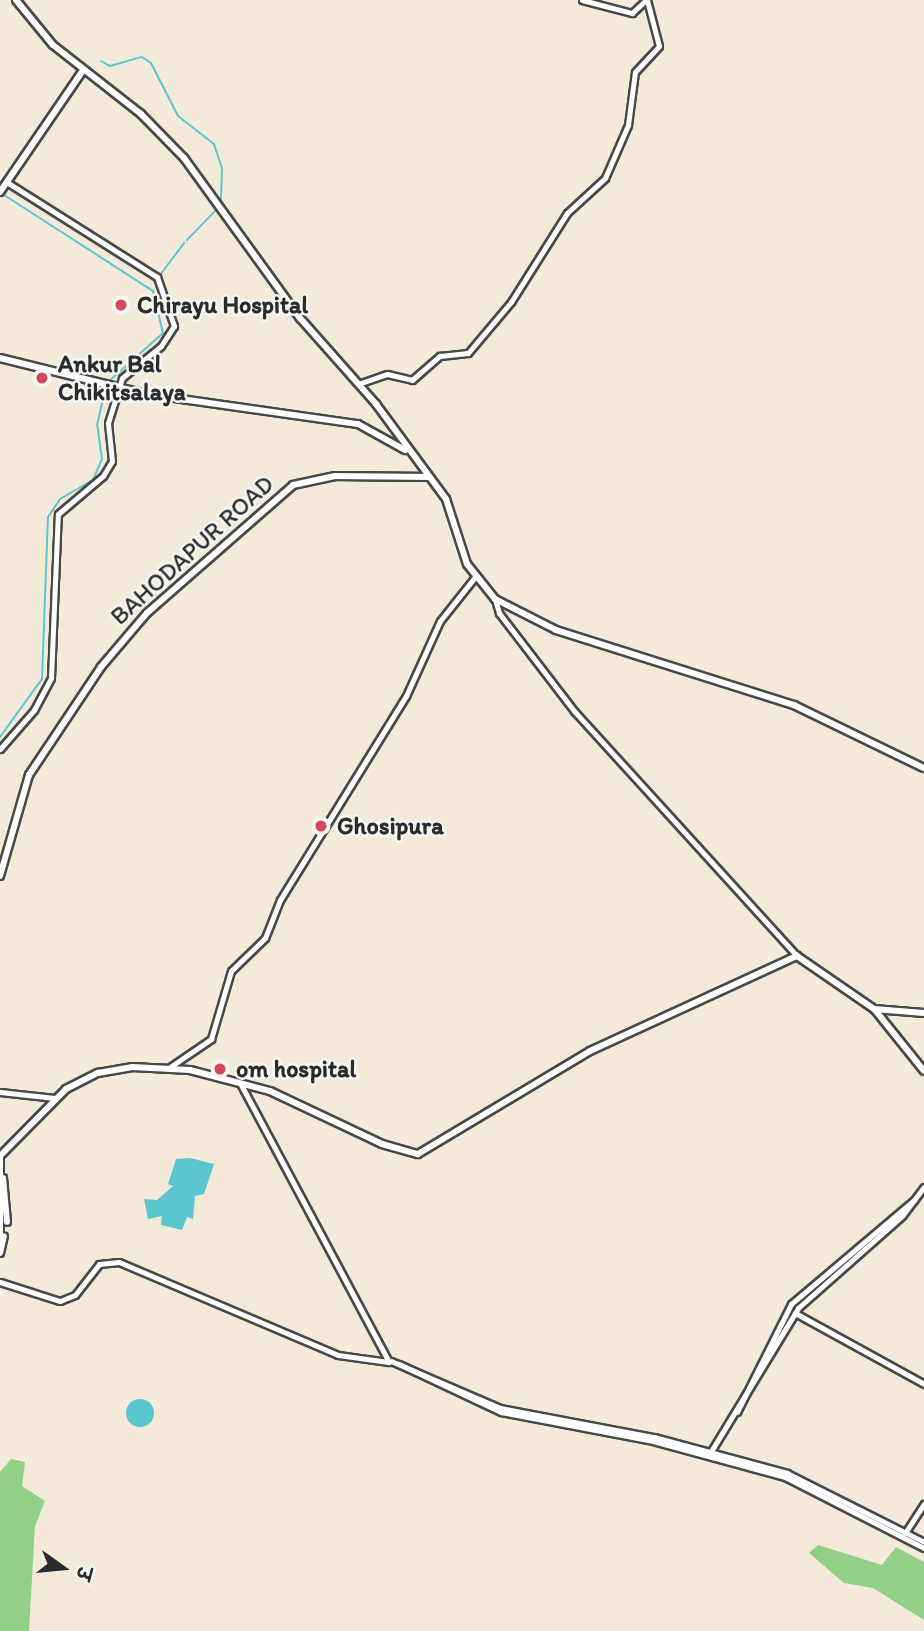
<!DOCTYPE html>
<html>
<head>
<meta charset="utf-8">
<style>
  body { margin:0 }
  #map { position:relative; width:924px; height:1631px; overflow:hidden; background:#f4eada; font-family:Itim,"Playpen Sans Deva",sans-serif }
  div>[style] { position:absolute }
  .green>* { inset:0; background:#91d086 }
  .water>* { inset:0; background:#5ac7cf }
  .round { border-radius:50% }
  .stream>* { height:2px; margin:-1px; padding:0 1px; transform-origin:1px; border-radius:1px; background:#5ac7cf }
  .roads { filter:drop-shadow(2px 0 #494845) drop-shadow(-2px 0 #494845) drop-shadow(0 2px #494845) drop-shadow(0 -2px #494845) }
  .tertiary>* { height:5px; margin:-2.5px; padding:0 2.5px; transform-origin:2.5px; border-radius:2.5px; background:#fff }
  .secondary>* { height:6px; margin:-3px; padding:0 3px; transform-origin:3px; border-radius:3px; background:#fff }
  .primary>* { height:6px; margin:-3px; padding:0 3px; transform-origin:3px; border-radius:3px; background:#fff }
  .dots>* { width:19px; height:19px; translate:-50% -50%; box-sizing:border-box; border:4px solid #f6f6f2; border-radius:50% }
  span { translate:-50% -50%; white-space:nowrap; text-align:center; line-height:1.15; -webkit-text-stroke:5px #f6f6f2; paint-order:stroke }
  .poi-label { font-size:24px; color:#2b2b2b; font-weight:700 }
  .left { translate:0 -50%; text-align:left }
  .street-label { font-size:24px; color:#2b2b2b }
  .north { position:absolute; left:28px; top:1533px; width:70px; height:70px; -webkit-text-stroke:5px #f6f6f2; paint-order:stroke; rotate:105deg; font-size:19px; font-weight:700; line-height:28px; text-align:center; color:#2b2b2b }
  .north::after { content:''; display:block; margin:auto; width:24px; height:32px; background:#2b2b2b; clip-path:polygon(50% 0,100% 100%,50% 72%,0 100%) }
</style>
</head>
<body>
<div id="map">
  <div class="green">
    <i style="clip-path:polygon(11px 1459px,25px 1462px,22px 1486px,45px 1501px,35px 1526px,29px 1631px,0 1631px,0 1472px)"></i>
    <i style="clip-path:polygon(818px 1545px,882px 1565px,896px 1547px,924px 1562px,924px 1620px,873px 1588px,844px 1583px,809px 1553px)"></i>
  </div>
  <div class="water">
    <i style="clip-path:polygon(190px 1158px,214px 1164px,204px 1194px,195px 1196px,193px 1219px,187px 1217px,182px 1230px,161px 1225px,162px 1216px,148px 1219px,144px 1199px,157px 1200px,173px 1186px,168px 1184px,176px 1159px)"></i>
    <i class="round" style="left:126px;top:1399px;width:28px;height:28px"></i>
  </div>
  <div class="stream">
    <i style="left:101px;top:61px;width:10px;rotate:29deg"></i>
    <i style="left:110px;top:66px;width:33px;rotate:-16deg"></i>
    <i style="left:142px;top:57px;width:11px;rotate:34deg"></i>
    <i style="left:151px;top:63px;width:59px;rotate:63deg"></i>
    <i style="left:178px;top:116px;width:46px;rotate:37.9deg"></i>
    <i style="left:214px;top:144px;width:26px;rotate:72deg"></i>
    <i style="left:222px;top:169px;width:36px;rotate:92deg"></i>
    <i style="left:1px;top:193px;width:181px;rotate:32.8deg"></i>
    <i style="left:153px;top:291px;width:43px;rotate:76.6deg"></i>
    <i style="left:163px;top:333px;width:74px;rotate:138.3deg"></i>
    <i style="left:187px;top:240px;width:43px;rotate:-45.9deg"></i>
    <i style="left:160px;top:275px;width:40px;rotate:-53deg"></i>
    <i style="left:0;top:737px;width:72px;rotate:-54.1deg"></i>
    <i style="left:42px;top:679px;width:162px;rotate:-87.9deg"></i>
    <i style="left:48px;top:517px;width:22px;rotate:-56deg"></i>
    <i style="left:60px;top:499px;width:38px;rotate:-30deg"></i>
    <i style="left:93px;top:480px;width:23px;rotate:-67deg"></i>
    <i style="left:102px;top:459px;width:34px;rotate:-98deg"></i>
    <i style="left:97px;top:425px;width:39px;rotate:-77deg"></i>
  </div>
  <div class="roads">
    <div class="tertiary">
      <i style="left:582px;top:0;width:52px;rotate:14.6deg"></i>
      <i style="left:632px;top:13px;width:19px;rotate:-43deg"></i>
      <i style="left:358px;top:384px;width:31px;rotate:-19deg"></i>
      <i style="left:387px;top:374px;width:26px;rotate:13deg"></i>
      <i style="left:412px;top:380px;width:37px;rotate:-41deg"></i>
      <i style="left:440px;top:356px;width:28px;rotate:-6deg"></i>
      <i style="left:468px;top:353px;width:67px;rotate:-49.9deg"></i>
      <i style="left:511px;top:302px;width:105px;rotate:-57.8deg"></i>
      <i style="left:567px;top:213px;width:52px;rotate:-42.6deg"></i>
      <i style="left:605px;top:178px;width:58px;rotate:-66.5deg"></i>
      <i style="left:628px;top:125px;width:53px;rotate:-82.5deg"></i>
      <i style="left:635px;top:72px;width:35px;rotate:-47deg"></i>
      <i style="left:659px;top:46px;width:48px;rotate:-104.6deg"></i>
      <i style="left:495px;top:599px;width:15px;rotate:74deg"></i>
      <i style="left:499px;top:613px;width:125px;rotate:52.5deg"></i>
      <i style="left:575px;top:712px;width:330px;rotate:47.7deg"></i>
      <i style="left:0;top:749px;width:52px;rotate:-48.9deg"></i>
      <i style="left:34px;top:710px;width:36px;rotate:-62deg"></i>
      <i style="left:51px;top:678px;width:164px;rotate:-87.6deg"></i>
      <i style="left:58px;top:514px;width:59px;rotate:-40.2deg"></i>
      <i style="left:103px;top:476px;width:17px;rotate:-59deg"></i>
      <i style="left:112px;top:461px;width:38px;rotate:-96deg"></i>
      <i style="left:108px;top:423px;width:47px;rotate:-72.7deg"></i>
      <i style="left:122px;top:378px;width:50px;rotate:-39.4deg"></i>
      <i style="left:161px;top:346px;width:24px;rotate:-57deg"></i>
      <i style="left:174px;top:326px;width:52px;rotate:-109.1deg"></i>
      <i style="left:157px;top:277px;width:178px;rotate:-147.7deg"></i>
      <i style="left:170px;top:1067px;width:50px;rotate:-34.3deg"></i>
      <i style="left:211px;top:1039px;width:71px;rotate:-73.6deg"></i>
      <i style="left:231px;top:971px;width:47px;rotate:-44.1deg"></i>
      <i style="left:265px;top:938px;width:41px;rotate:-68.5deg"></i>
      <i style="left:280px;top:900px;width:240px;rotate:-58.3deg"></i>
      <i style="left:406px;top:696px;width:82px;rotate:-65.6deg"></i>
      <i style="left:440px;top:621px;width:56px;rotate:-51.5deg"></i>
      <i style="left:0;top:1092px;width:55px;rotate:6.2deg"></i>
      <i style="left:0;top:1282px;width:63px;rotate:17.6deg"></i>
      <i style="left:60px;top:1301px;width:16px;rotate:-22deg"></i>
      <i style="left:75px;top:1295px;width:39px;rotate:-52deg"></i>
      <i style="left:99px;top:1264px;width:20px;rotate:-6deg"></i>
      <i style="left:119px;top:1262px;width:238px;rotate:23deg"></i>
      <i style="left:338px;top:1355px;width:51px;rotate:7.8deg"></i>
      <i style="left:389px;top:1362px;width:316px;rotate:-118.1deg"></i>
      <i style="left:795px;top:1313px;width:147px;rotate:28.8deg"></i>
      <i style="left:391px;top:1361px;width:119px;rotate:23.3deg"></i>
      <i style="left:500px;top:1408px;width:157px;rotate:10.7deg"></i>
      <i style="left:654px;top:1437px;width:138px;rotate:15.1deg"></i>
      <i style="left:787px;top:1473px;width:153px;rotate:26.7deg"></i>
      <i style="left:399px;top:1364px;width:113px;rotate:25.2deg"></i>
      <i style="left:501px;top:1412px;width:155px;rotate:10.8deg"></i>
      <i style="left:653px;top:1441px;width:137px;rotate:15.3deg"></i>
      <i style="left:785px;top:1477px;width:156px;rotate:27.1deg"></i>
      <i style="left:737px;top:1412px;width:121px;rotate:-63.4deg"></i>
      <i style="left:791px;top:1304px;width:161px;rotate:-40.2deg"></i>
      <i style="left:710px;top:1453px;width:170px;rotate:-58.7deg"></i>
      <i style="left:798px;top:1308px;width:139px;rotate:-41.5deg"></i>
      <i style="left:902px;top:1216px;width:36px;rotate:-53deg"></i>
      <i style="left:905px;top:1533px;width:35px;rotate:-57deg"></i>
    </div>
    <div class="secondary">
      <i style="left:0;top:876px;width:105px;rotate:-74deg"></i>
      <i style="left:29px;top:775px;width:130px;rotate:-56.3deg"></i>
      <i style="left:101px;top:667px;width:71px;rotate:-49.6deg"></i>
      <i style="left:147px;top:613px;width:194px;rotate:-41.2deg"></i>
      <i style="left:293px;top:485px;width:43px;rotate:-12.1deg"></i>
      <i style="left:335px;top:476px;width:94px;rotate:0.6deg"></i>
      <i style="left:875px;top:1010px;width:78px;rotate:51.2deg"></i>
      <i style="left:0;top:1156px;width:94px;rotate:-45.4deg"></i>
      <i style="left:66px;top:1089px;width:36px;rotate:-27deg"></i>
      <i style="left:98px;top:1073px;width:35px;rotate:-10deg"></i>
      <i style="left:132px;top:1067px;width:58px;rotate:3deg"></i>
      <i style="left:190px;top:1070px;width:83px;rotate:14.7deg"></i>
      <i style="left:270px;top:1091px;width:124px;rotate:25.3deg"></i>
      <i style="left:382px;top:1144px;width:37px;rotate:16deg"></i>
      <i style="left:418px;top:1154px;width:200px;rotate:-30.9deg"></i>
      <i style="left:590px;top:1051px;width:228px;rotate:-24.7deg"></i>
      <i style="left:797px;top:956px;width:93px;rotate:34.5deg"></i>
      <i style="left:874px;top:1009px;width:50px;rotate:4.6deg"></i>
      <i style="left:3px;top:1178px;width:44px;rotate:84.8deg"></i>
      <i style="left:0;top:1239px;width:84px;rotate:-90deg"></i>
      <i style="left:0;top:1253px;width:17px;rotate:-77deg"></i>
    </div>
    <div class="primary">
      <i style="left:16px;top:0;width:58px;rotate:50.6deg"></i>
      <i style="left:53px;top:45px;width:112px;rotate:38.1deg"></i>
      <i style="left:141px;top:114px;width:62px;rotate:45.7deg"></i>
      <i style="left:184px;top:158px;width:198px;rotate:54.1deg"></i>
      <i style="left:300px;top:318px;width:115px;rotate:48.5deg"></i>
      <i style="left:376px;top:404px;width:118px;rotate:53.6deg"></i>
      <i style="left:446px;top:499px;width:68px;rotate:72.1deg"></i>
      <i style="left:467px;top:564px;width:45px;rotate:51.3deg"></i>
      <i style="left:495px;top:599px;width:68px;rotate:26.9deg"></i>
      <i style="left:556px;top:630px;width:250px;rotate:17.5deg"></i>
      <i style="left:794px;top:705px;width:144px;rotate:25.9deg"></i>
      <i style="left:0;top:192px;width:145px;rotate:-55.7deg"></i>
      <i style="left:0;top:358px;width:150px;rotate:13.9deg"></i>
      <i style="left:146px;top:394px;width:214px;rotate:8.1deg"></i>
      <i style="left:358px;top:424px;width:54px;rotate:29deg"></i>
    </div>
  </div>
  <div class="dots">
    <i style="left:121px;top:305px;background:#d1495b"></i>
    <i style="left:42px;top:378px;background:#d1495b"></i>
    <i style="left:321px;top:826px;background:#d1495b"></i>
    <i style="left:220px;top:1069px;background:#d1495b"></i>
  </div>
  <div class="poi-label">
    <span class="left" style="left:137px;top:305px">Chirayu Hospital</span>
    <span class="left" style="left:58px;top:378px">Ankur Bal<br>Chikitsalaya</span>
    <span class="left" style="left:337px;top:826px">Ghosipura</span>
    <span class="left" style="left:236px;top:1069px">om hospital</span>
  </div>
  <div class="street-label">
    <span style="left:192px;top:550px;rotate:-42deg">BAHODAPUR ROAD</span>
  </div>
  <div class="north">उ</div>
</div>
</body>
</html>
